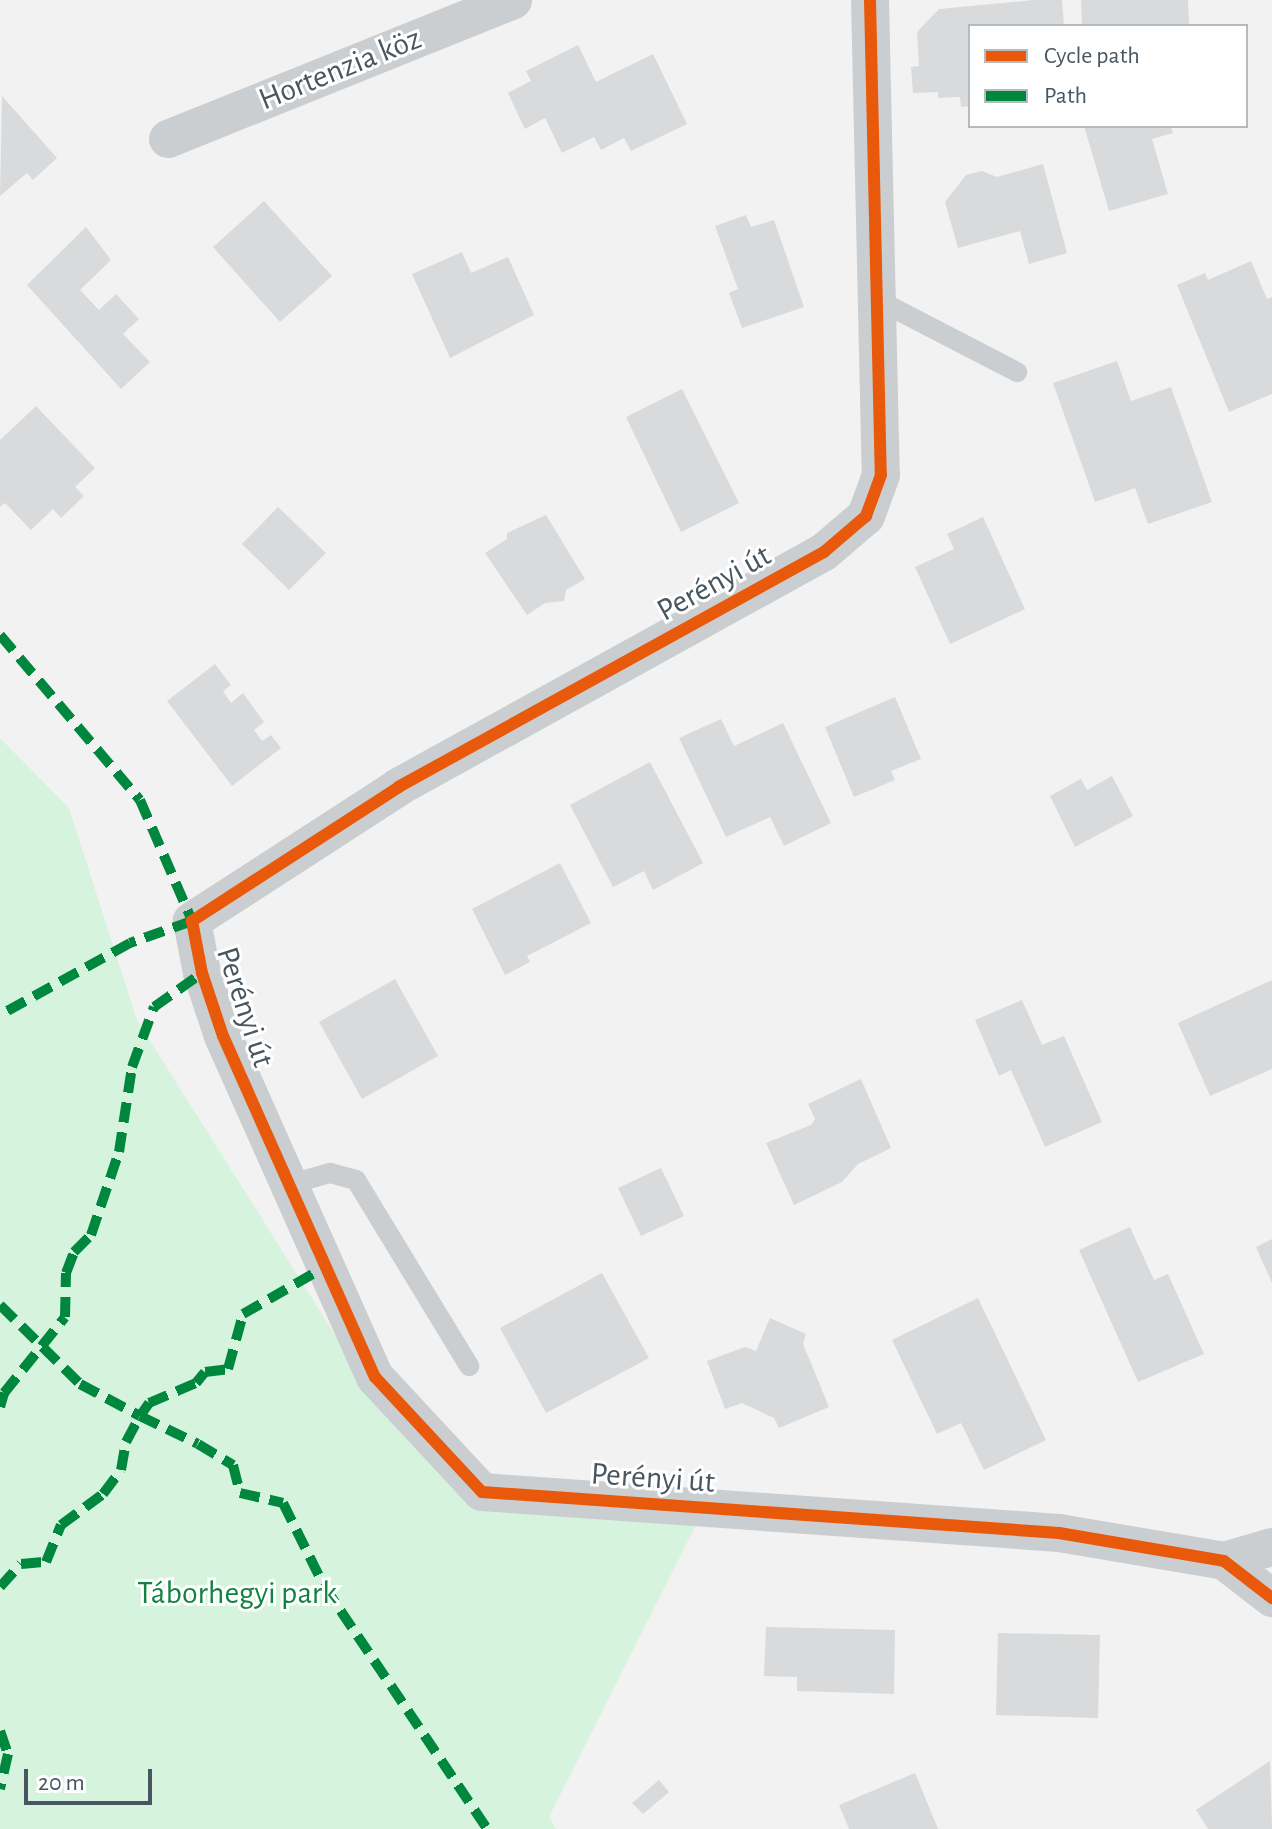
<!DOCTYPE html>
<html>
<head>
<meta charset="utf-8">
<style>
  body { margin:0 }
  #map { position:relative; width:1272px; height:1829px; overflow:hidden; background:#f3f2f2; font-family:"Alegreya Sans",sans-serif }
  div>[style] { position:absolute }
  .green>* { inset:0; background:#d6f3de }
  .building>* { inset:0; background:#d9dadb }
  .service>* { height:20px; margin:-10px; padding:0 10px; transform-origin:10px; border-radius:10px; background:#cbced1 }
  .minor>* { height:38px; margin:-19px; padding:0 19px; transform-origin:19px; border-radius:19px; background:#cbced1 }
  .quiet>* { height:10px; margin-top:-5px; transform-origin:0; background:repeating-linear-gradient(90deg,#00873e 0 20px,transparent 0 30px) }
  .cycleway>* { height:12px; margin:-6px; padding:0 6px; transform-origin:6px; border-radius:6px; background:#e8590c }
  span { translate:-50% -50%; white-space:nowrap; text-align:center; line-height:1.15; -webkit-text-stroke:6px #fff; paint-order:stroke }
  .street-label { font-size:32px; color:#475660 }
  .park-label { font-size:32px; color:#118341 }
  .legend { position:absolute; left:968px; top:24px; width:280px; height:104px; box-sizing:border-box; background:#fff; border:2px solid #b5bbbf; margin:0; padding:10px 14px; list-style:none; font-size:24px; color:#475660 }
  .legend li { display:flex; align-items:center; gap:16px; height:40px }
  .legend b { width:40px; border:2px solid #b5bbbf }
  .scale { position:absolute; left:24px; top:1769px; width:128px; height:36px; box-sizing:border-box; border:4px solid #475660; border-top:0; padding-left:10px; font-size:24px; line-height:28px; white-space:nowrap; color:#475660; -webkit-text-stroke:6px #fff; paint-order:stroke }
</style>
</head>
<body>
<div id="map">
  <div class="green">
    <i style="clip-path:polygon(0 738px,69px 808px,137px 1020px,364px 1381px,477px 1502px,699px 1519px,549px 1817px,556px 1829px,0 1829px)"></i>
  </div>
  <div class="building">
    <i style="clip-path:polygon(1033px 0,1062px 0,1064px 26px,970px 26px,970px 106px,961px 107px,960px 97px,938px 98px,938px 92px,913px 93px,911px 67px,919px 66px,917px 32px,939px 9px)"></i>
    <i style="clip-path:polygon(1081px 0,1188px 0,1189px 25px,1082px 26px)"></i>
    <i style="clip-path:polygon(578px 45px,596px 82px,653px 54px,687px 124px,631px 151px,624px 138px,601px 150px,594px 137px,562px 153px,545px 118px,525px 129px,508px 93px,531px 81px,526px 71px)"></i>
    <i style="clip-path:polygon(2px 96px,57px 158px,33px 180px,27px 173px,0 196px)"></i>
    <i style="clip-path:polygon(1084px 126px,1171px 126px,1173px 133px,1152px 139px,1168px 194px,1109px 211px)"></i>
    <i style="clip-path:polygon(1043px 164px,1067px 253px,1029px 264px,1020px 231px,958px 248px,945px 202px,966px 175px,982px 171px,997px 177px)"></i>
    <i style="clip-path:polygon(264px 201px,332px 276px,280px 322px,213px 247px)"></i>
    <i style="clip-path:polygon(746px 215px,751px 227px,774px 220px,804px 307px,742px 328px,729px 293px,738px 289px,715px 226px)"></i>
    <i style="clip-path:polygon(86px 227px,111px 260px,80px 290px,99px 310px,116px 294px,139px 319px,123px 334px,150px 362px,121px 389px,27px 285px)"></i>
    <i style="clip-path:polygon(462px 252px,471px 273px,508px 257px,534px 315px,450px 358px,412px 274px)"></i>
    <i style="clip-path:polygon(1251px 261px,1267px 299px,1272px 297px,1272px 394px,1229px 412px,1177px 285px,1205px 273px,1208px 280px)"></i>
    <i style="clip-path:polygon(1117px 361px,1131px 401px,1171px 387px,1212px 502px,1148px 524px,1135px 488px,1095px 502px,1053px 383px)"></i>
    <i style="clip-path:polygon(682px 389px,739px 503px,681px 532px,626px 417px)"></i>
    <i style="clip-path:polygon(36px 406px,95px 468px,75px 487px,84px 496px,61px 518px,53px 509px,31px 530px,5px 503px,0 507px,0 440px)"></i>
    <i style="clip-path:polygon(278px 507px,326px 553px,289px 590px,242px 544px)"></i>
    <i style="clip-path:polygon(546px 515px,585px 579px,566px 590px,564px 601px,545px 603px,527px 615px,485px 553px,507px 539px,507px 533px)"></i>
    <i style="clip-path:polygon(983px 517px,1025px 609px,950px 644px,915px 567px,954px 549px,947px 534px)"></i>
    <i style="clip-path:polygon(215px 664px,231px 685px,223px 691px,231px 703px,243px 693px,264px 722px,254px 730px,262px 741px,271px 735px,281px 748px,232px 786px,167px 701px)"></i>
    <i style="clip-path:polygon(895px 697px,921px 759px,891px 771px,895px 780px,854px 797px,825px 727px)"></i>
    <i style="clip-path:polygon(721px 719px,734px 746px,783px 723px,831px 823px,784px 846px,770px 817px,726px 837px,679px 738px)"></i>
    <i style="clip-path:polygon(650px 762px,703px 863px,653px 890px,644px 871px,613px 887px,570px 805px)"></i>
    <i style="clip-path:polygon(1112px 776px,1133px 816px,1075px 847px,1050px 796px,1081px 779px,1087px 790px)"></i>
    <i style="clip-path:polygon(560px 863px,591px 923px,527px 956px,530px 962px,505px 975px,472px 909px)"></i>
    <i style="clip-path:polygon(395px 979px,438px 1056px,362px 1099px,319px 1022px)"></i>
    <i style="clip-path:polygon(1272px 980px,1272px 1069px,1210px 1096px,1178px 1023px)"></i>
    <i style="clip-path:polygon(1022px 1000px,1042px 1045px,1064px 1036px,1102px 1122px,1045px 1147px,1011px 1070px,999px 1076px,975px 1020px)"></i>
    <i style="clip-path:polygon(861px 1079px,891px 1148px,858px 1164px,842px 1182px,794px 1205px,766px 1143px,811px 1125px,815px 1119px,808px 1104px)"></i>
    <i style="clip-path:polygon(661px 1168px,684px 1216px,641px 1236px,618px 1188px)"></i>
    <i style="clip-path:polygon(1130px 1227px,1154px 1280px,1168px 1274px,1204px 1354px,1138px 1382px,1079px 1250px)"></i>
    <i style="clip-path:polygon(1272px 1239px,1272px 1283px,1256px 1247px)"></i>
    <i style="clip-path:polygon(602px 1273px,649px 1358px,546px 1413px,500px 1328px)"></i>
    <i style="clip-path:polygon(978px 1298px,1046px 1440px,984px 1470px,961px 1423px,937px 1434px,892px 1340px)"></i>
    <i style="clip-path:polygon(770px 1318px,806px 1334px,803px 1344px,829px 1407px,779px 1428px,774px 1418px,742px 1403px,725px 1409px,707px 1361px,745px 1347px,756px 1351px)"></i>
    <i style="clip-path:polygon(766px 1627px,895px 1630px,894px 1694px,797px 1691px,797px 1677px,764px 1676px)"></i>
    <i style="clip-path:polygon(998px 1633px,1100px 1635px,1098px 1718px,996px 1715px)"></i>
    <i style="clip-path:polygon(1270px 1761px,1272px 1829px,1208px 1829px,1196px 1810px)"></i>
    <i style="clip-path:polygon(915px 1773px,938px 1829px,849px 1829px,839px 1805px)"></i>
    <i style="clip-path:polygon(659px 1780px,669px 1792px,643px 1814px,632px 1803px)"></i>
  </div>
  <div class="service">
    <i style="left:876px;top:299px;width:159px;rotate:27.4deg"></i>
    <i style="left:287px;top:1185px;width:45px;rotate:-15.6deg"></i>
    <i style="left:330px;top:1173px;width:27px;rotate:15deg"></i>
    <i style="left:356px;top:1180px;width:218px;rotate:58.7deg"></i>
  </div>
  <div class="minor">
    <i style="left:870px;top:0;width:475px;rotate:88.7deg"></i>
    <i style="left:881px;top:475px;width:44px;rotate:110.1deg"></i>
    <i style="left:866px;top:516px;width:55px;rotate:139.4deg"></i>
    <i style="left:824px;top:552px;width:486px;rotate:151.1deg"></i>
    <i style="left:399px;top:787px;width:247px;rotate:147.1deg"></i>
    <i style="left:192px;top:921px;width:53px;rotate:79.1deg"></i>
    <i style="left:202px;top:973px;width:66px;rotate:71.6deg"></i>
    <i style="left:223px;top:1036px;width:373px;rotate:66deg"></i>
    <i style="left:375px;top:1377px;width:157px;rotate:47.1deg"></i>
    <i style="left:482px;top:1492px;width:578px;rotate:4.06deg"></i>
    <i style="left:1059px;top:1533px;width:167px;rotate:9.6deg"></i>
    <i style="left:1224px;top:1561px;width:61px;rotate:37.6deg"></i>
    <i style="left:168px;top:139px;width:372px;rotate:-21.9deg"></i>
    <i style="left:1224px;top:1561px;width:50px;rotate:-16.3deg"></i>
  </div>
  <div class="quiet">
    <i style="left:0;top:635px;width:216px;rotate:49.7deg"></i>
    <i style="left:140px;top:800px;width:132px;rotate:66.7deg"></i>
    <i style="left:192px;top:921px;width:66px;rotate:160.5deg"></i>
    <i style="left:130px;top:943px;width:149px;rotate:151deg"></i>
    <i style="left:0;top:1305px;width:112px;rotate:44.6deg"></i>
    <i style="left:80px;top:1384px;width:68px;rotate:28.1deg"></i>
    <i style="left:140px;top:1416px;width:16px;rotate:-55deg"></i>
    <i style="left:149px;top:1403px;width:51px;rotate:-23.1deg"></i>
    <i style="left:196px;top:1383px;width:14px;rotate:-51deg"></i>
    <i style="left:205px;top:1372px;width:23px;rotate:-7deg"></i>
    <i style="left:228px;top:1369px;width:57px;rotate:-74.7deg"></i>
    <i style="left:243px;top:1314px;width:92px;rotate:-29.9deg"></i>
    <i style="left:0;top:1407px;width:15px;rotate:-74deg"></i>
    <i style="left:4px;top:1393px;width:97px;rotate:-51.2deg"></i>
    <i style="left:65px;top:1317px;width:44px;rotate:-88.7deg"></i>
    <i style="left:66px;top:1273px;width:22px;rotate:-69deg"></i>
    <i style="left:74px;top:1252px;width:24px;rotate:-45deg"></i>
    <i style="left:91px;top:1235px;width:88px;rotate:-71.4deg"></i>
    <i style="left:119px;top:1152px;width:86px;rotate:-81.3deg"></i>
    <i style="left:132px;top:1067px;width:64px;rotate:-69.9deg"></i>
    <i style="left:154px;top:1007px;width:59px;rotate:-35.3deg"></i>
    <i style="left:0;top:1587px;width:31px;rotate:-48deg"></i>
    <i style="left:21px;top:1564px;width:25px;rotate:-5deg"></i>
    <i style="left:46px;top:1562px;width:40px;rotate:-68deg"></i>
    <i style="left:61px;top:1525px;width:52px;rotate:-36.4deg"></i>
    <i style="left:103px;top:1494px;width:30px;rotate:-53deg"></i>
    <i style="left:121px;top:1470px;width:28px;rotate:-80deg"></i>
    <i style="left:126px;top:1442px;width:30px;rotate:-62deg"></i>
    <i style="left:140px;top:1416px;width:64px;rotate:25.8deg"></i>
    <i style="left:198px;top:1444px;width:41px;rotate:31deg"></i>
    <i style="left:233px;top:1465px;width:29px;rotate:76deg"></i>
    <i style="left:240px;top:1493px;width:44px;rotate:13.1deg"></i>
    <i style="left:283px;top:1503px;width:93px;rotate:63.7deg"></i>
    <i style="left:324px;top:1586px;width:293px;rotate:56.1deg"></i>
    <i style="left:0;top:1731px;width:24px;rotate:71deg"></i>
    <i style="left:8px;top:1754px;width:36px;rotate:103deg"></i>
  </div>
  <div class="cycleway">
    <i style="left:870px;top:0;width:475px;rotate:88.7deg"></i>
    <i style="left:881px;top:475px;width:44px;rotate:110.1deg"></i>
    <i style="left:866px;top:516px;width:55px;rotate:139.4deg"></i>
    <i style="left:824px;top:552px;width:486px;rotate:151.1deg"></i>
    <i style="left:399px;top:787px;width:247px;rotate:147.1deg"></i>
    <i style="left:192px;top:921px;width:53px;rotate:79.1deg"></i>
    <i style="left:202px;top:973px;width:66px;rotate:71.6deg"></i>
    <i style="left:223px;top:1036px;width:373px;rotate:66deg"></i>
    <i style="left:375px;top:1377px;width:157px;rotate:47.1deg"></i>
    <i style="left:482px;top:1492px;width:578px;rotate:4.06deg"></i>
    <i style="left:1059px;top:1533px;width:167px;rotate:9.6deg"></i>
    <i style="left:1224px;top:1561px;width:61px;rotate:37.6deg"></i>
  </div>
  <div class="street-label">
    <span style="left:340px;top:69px;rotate:-22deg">Hortenzia köz</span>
    <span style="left:714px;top:583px;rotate:-29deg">Perényi út</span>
    <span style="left:245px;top:1007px;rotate:72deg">Perényi út</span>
    <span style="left:653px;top:1478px;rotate:4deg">Perényi út</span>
  </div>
  <div class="park-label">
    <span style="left:237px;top:1593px">Táborhegyi park</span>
  </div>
  <ul class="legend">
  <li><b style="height:10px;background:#e8590c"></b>Cycle path</li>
  <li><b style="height:10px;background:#00873e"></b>Path</li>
  </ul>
  <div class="scale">20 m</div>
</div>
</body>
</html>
